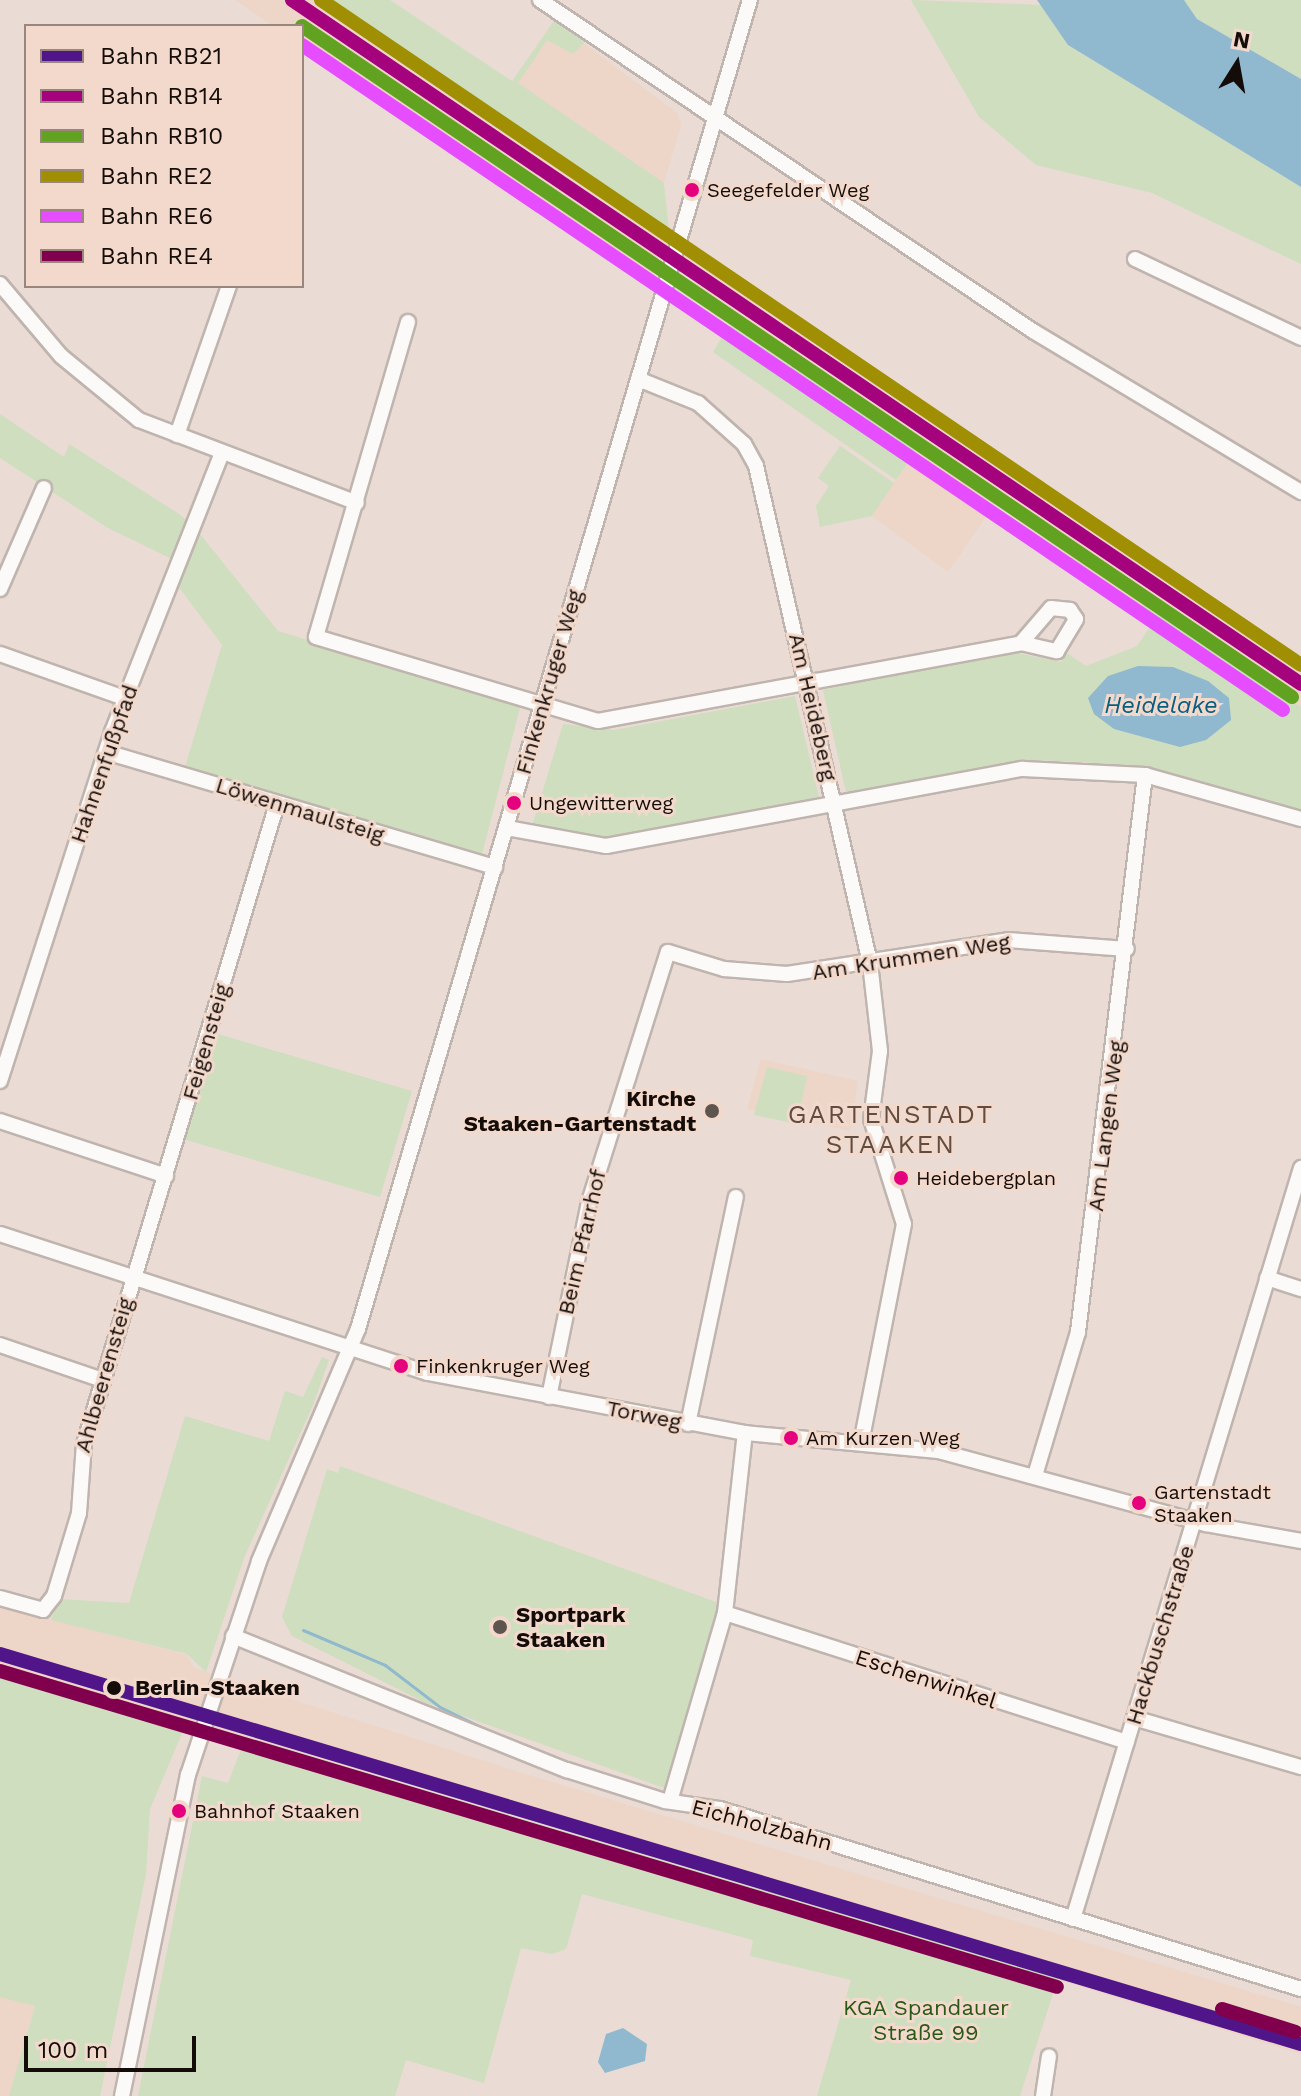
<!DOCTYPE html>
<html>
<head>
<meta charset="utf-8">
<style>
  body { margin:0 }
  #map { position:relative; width:1301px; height:2096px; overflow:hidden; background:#eadcd4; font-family:"Work Sans",sans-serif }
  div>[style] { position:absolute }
  .built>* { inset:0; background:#edd5c8 }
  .green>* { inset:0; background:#cedebe }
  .water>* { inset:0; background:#90b9cf }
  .stream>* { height:3px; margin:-1.5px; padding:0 1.5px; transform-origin:1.5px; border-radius:1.5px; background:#90b9cf }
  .roads { filter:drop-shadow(2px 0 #bfb4ae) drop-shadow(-2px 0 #bfb4ae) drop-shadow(0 2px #bfb4ae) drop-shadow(0 -2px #bfb4ae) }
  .minor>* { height:14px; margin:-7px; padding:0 7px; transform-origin:7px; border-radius:7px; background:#fcfaf9 }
  .rail-1>* { height:14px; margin:-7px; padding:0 7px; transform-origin:7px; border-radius:7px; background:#501689 }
  .rail-2>* { height:14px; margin:-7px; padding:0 7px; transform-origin:7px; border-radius:7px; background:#a5027d }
  .rail-3>* { height:14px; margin:-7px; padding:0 7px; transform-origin:7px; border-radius:7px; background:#62a221 }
  .rail-4>* { height:14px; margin:-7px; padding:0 7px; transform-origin:7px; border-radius:7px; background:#a18f03 }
  .rail-5>* { height:14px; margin:-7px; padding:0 7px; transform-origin:7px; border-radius:7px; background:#e64dff }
  .rail-6>* { height:14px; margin:-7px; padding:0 7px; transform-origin:7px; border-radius:7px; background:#80004d }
  .dots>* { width:22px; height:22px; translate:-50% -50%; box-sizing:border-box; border:4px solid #f2d9cc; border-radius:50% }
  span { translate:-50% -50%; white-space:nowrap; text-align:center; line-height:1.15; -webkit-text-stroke:6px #f2d9cc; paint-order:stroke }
  .bus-label { font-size:20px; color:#140c08 }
  .left { translate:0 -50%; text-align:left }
  .street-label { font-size:22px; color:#140c08 }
  .poi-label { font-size:22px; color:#140c08; font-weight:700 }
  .right { translate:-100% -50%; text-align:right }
  .stop-label { font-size:22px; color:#140c08; font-weight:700 }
  .park-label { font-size:22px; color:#275915 }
  .water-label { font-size:24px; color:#095e80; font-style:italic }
  .quarter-label { font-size:26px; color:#604c41; letter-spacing:2px }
  .legend { position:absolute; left:24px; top:24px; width:280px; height:264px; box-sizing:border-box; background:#f2d9cc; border:2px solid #99877e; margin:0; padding:10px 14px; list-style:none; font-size:24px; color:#140c08 }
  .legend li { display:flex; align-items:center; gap:16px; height:40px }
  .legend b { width:40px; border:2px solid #99877e }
  .north { position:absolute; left:1197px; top:24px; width:80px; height:80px; -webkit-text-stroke:6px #f2d9cc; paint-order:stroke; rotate:11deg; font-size:22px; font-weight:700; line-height:32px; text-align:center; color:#140c08 }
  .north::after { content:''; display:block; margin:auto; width:28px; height:36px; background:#140c08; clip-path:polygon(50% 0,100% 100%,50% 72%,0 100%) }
  .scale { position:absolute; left:24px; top:2036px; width:172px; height:36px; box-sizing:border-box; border:4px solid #140c08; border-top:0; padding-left:10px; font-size:24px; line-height:28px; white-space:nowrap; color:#140c08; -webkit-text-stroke:6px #f2d9cc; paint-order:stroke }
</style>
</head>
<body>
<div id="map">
  <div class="built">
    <i style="clip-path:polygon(235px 0,312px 0,1301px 668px,1301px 707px,1223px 655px,1207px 653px,995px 504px,948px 572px,872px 516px,916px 449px,690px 298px,695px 280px,659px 255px,650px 283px,302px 46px,302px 26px,273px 26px)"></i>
    <i style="clip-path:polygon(554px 21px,677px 113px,681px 125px,664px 183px,512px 82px)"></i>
    <i style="clip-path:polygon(761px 1059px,858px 1081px,850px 1131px,747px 1109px)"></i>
    <i style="clip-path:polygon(0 1606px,187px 1655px,194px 1668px,519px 1772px,1301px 2007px,1301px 2054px,586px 1836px,195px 1722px,180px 1728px,0 1669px)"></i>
    <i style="clip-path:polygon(0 1997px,35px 2005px,9px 2096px,0 2096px)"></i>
  </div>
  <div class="green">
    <i style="clip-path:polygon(312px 0,390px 0,512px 81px,554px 21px,585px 42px,573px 54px,547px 40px,518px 83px,664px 183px,670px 241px)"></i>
    <i style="clip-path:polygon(911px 0,1045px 5px,1068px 45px,1301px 187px,1301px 264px,1152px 193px,1036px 165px,979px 117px)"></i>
    <i style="clip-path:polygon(1184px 0,1301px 0,1301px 79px,1197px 19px)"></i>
    <i style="clip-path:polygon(729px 325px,916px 450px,896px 480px,713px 352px)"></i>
    <i style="clip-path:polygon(0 414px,64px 457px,69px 444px,179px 514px,191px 524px,176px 561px,108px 528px,0 458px)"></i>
    <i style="clip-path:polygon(840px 446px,894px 483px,872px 516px,820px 527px,816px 506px,829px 486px,818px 478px)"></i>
    <i style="clip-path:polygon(196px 529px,278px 631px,521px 704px,482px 854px,476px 858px,184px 770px,222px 645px,175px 582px)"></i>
    <i style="clip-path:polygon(1141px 604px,1301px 707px,1301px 813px,1150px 770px,1084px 762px,1030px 760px,846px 792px,823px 690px,1007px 651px,1061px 662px,1067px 653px,1086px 666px,1137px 646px,1153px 623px)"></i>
    <i style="clip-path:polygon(795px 696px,819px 797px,605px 839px,532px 826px,563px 724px,614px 730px)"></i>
    <i style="clip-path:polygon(214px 1033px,412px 1091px,380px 1197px,183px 1139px)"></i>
    <i style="clip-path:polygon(767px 1067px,807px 1076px,797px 1124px,754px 1115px)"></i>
    <i style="clip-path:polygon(322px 1357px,329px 1360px,313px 1405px,244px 1558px,206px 1672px,187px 1654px,51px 1620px,57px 1599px,129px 1603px,185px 1416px,269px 1441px,285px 1391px,303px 1397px)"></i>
    <i style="clip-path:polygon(340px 1466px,719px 1603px,664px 1788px,424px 1702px,292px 1636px,282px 1617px,327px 1469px,338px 1473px)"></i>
    <i style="clip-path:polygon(0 1673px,183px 1731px,150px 1809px,146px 1874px,100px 2096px,9px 2096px,35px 2006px,0 1997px)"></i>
    <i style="clip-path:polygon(246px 1737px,1058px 1978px,1020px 2096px,817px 2096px,851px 1980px,750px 1956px,753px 1940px,582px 1894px,566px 1949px,552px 1954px,521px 1948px,484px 2083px,406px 2060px,395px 2096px,138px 2096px,202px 1776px,228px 1783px)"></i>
  </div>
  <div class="water">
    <i style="clip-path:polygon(1037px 0,1184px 0,1197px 19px,1301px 79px,1301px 187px,1068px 45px)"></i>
    <i style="clip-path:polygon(1138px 666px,1173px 667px,1208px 681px,1229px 698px,1231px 720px,1206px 740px,1180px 747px,1114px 729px,1094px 714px,1088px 698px,1108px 676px)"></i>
    <i style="clip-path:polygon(623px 2028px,647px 2044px,645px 2061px,605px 2073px,598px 2062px,606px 2034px)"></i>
  </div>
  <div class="stream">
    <i style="left:303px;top:1630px;width:89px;rotate:23.1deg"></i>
    <i style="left:385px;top:1665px;width:69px;rotate:37.4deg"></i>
    <i style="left:440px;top:1707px;width:61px;rotate:26.1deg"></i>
    <i style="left:532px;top:1748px;width:35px;rotate:22deg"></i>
    <i style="left:573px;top:1764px;width:40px;rotate:18.9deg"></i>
  </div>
  <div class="roads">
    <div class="minor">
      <i style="left:540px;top:0;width:594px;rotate:33.88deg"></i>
      <i style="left:1033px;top:331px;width:313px;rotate:31deg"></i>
      <i style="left:1135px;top:259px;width:184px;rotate:25.4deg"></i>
      <i style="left:0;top:284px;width:94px;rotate:49.7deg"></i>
      <i style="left:61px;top:356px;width:101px;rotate:39.4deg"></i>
      <i style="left:139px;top:420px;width:233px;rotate:20.8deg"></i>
      <i style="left:408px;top:322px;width:328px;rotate:106.3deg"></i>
      <i style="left:316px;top:637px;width:294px;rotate:16.6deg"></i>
      <i style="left:598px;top:721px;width:430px;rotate:-10.4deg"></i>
      <i style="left:1021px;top:643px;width:37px;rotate:13deg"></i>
      <i style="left:1057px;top:651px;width:37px;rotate:-59deg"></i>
      <i style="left:1076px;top:619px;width:11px;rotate:-124deg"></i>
      <i style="left:1070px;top:610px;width:19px;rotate:-174deg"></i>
      <i style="left:1051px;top:608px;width:46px;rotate:130.6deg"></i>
      <i style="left:638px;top:379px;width:65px;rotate:21.8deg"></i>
      <i style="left:698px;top:403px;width:62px;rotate:41.7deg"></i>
      <i style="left:744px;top:444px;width:25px;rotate:61deg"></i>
      <i style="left:756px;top:466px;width:510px;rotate:77.08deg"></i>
      <i style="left:870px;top:963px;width:89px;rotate:83.5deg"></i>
      <i style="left:880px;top:1051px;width:69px;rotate:97.5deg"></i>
      <i style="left:871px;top:1119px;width:110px;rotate:72.6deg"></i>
      <i style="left:904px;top:1224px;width:223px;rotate:101.1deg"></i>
      <i style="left:177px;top:435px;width:158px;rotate:-70.8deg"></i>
      <i style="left:0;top:589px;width:110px;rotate:-66.5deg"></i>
      <i style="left:0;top:654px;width:132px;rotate:19.5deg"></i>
      <i style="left:106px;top:752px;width:406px;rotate:16.5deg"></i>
      <i style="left:507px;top:828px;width:101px;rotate:10.3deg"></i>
      <i style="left:606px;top:846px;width:424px;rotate:-10.5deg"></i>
      <i style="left:1023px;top:769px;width:122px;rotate:2.8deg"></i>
      <i style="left:1145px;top:775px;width:162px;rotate:15.8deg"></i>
      <i style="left:0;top:1081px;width:367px;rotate:-72.2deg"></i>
      <i style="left:112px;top:732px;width:300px;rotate:-68.5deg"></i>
      <i style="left:0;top:1121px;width:175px;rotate:18.3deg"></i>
      <i style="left:0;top:1234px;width:450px;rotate:18deg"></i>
      <i style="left:428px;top:1373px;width:323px;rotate:10.7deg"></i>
      <i style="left:745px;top:1433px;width:195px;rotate:5.3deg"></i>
      <i style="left:939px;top:1451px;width:277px;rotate:15.3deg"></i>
      <i style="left:1206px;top:1524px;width:97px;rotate:10.1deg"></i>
      <i style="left:1267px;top:1278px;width:36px;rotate:18deg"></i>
      <i style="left:0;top:1345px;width:108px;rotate:18.9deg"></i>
      <i style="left:549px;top:1397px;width:199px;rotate:-78.4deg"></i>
      <i style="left:589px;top:1202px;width:262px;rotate:-72.5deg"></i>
      <i style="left:668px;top:952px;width:59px;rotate:16.9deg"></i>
      <i style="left:724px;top:969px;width:63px;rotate:4.5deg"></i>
      <i style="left:787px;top:974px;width:224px;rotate:-8.7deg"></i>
      <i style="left:1008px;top:940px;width:119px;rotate:4.3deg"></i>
      <i style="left:688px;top:1424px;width:232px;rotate:-78.1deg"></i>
      <i style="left:1036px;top:1472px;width:146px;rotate:-73.3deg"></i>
      <i style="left:1078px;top:1332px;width:561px;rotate:-83.14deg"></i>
      <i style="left:0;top:1598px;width:45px;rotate:15.6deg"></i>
      <i style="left:43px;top:1610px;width:18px;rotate:-52deg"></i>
      <i style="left:54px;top:1596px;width:87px;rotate:-73.2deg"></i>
      <i style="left:79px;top:1513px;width:69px;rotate:-85.9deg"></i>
      <i style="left:84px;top:1444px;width:668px;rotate:-73.22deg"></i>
      <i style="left:725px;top:1613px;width:422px;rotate:17.8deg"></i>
      <i style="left:233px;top:1636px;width:360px;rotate:21.9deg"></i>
      <i style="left:567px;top:1770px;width:103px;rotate:17.6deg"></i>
      <i style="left:665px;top:1801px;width:56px;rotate:8.3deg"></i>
      <i style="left:720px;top:1809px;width:608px;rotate:17.21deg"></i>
      <i style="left:1134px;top:1718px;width:174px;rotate:16.4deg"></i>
      <i style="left:670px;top:1801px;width:196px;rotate:-73.7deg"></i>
      <i style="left:725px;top:1613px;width:181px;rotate:-83.7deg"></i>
      <i style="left:1073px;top:1919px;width:785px;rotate:-73.11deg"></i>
      <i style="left:122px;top:2096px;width:328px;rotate:-78.4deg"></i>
      <i style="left:188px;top:1775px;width:225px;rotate:-71.6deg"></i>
      <i style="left:259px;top:1561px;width:252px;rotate:-66.9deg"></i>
      <i style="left:358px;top:1329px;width:1386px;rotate:-73.57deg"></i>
      <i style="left:1043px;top:2096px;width:40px;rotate:-81.5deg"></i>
    </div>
  </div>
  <div class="rail-1">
    <i style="left:0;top:1654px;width:1358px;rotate:16.69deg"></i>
  </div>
  <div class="rail-2">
    <i style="left:292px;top:0;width:1219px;rotate:34.13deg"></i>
  </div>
  <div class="rail-3">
    <i style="left:302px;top:26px;width:1196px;rotate:34.13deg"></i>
  </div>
  <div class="rail-4">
    <i style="left:321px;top:0;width:1184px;rotate:34.16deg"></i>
  </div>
  <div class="rail-5">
    <i style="left:302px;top:45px;width:1185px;rotate:34.13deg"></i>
  </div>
  <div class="rail-6">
    <i style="left:0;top:1671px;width:1103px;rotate:16.64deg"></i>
    <i style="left:1222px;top:2009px;width:77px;rotate:17.3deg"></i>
  </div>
  <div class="dots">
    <i style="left:692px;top:190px;background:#e5007d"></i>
    <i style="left:514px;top:803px;background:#e5007d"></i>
    <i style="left:712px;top:1111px;background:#5f554f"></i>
    <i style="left:901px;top:1178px;background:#e5007d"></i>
    <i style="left:401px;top:1366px;background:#e5007d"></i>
    <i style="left:791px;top:1438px;background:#e5007d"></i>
    <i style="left:1139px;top:1503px;background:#e5007d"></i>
    <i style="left:500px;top:1627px;background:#5f554f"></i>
    <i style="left:114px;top:1688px;background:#140c08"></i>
    <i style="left:179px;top:1811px;background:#e5007d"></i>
  </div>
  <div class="bus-label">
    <span class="left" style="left:707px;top:190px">Seegefelder Weg</span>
    <span class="left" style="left:529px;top:803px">Ungewitterweg</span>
    <span class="left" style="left:916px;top:1178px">Heidebergplan</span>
    <span class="left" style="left:416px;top:1366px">Finkenkruger Weg</span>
    <span class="left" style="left:806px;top:1438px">Am Kurzen Weg</span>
    <span class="left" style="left:1154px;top:1504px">Gartenstadt<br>Staaken</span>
    <span class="left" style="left:194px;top:1811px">Bahnhof Staaken</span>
  </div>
  <div class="street-label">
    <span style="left:549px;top:682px;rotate:-74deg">Finkenkruger Weg</span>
    <span style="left:813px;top:707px;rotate:77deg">Am Heideberg</span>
    <span style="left:104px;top:764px;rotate:-71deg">Hahnenfußpfad</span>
    <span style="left:300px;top:810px;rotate:17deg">Löwenmaulsteig</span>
    <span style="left:911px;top:957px;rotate:-9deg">Am Krummen Weg</span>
    <span style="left:206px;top:1042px;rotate:-74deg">Feigensteig</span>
    <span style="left:1106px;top:1126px;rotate:-83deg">Am Langen Weg</span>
    <span style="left:582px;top:1242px;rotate:-77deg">Beim Pfarrhof</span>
    <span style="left:104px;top:1375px;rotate:-74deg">Ahlbeerensteig</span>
    <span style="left:644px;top:1415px;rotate:11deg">Torweg</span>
    <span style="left:1160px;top:1635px;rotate:-73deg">Hackbuschstraße</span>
    <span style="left:926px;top:1679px;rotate:18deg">Eschenwinkel</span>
    <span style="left:762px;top:1825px;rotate:15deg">Eichholzbahn</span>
  </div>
  <div class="poi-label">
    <span class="right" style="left:696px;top:1111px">Kirche<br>Staaken-Gartenstadt</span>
    <span class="left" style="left:516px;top:1627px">Sportpark<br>Staaken</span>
  </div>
  <div class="stop-label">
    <span class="left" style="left:135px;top:1688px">Berlin-Staaken</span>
  </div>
  <div class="park-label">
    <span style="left:926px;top:2020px">KGA Spandauer<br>Straße 99</span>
  </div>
  <div class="water-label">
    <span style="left:1161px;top:706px">Heidelake</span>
  </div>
  <div class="quarter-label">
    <span style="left:891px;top:1130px">GARTENSTADT<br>STAAKEN</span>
  </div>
  <ul class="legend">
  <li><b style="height:10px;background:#501689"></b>Bahn RB21</li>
  <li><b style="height:10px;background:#a5027d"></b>Bahn RB14</li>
  <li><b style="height:10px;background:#62a221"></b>Bahn RB10</li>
  <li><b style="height:10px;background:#a18f03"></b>Bahn RE2</li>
  <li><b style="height:10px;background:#e64dff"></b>Bahn RE6</li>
  <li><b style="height:10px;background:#80004d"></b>Bahn RE4</li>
  </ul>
  <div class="north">N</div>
  <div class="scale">100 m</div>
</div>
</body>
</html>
